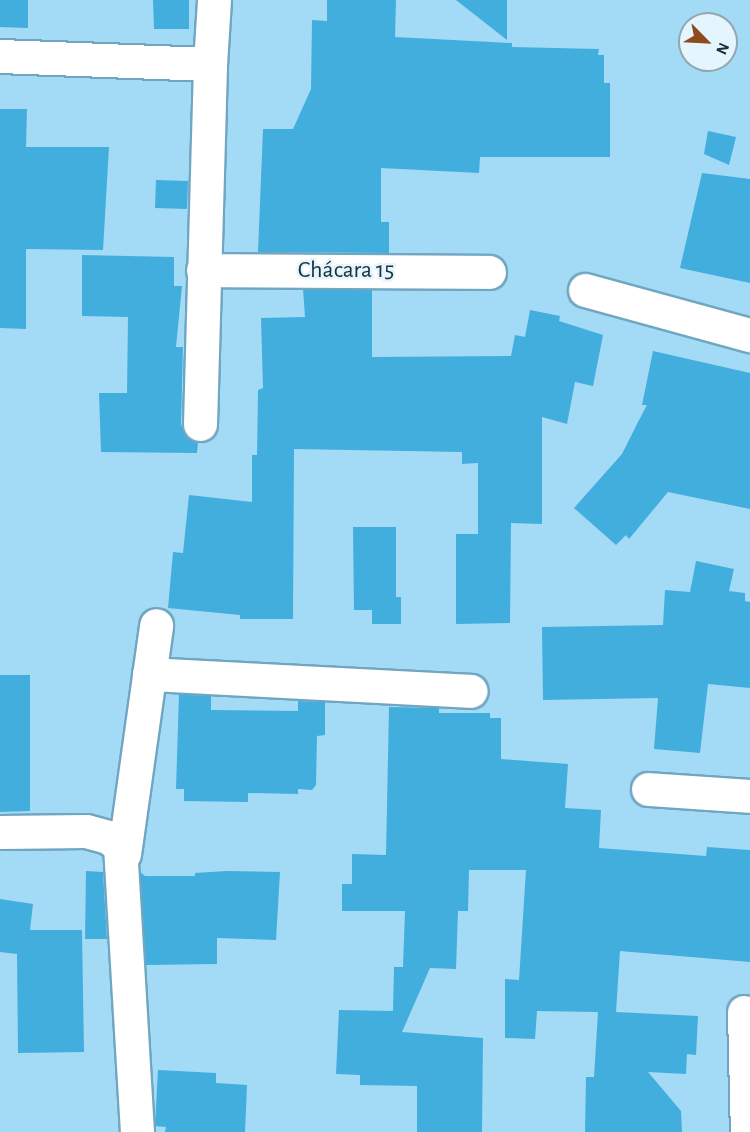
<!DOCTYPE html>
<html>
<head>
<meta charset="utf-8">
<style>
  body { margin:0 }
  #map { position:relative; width:750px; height:1132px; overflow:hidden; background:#a3daf6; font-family:"Alegreya Sans",sans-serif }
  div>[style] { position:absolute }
  .building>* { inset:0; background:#42aedd }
  .roads { filter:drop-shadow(2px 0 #71a6c1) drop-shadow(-2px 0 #71a6c1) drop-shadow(0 2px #71a6c1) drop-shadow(0 -2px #71a6c1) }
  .minor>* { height:33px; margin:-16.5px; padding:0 16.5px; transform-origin:16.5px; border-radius:16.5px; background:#fff }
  span { translate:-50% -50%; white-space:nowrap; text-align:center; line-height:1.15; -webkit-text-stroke:5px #e5f5fd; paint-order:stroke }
  .street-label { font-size:24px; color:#1a303b }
  .north { position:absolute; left:678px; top:12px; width:60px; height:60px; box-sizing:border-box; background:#e5f5fd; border:2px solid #94a6af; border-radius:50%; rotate:114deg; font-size:16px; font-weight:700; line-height:24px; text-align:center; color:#1a303b }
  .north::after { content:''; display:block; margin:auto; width:21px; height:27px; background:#8e4a1d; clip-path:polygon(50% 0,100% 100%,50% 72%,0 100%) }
</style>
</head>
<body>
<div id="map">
  <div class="building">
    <i style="clip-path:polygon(0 0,28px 0,28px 28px,0 27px)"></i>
    <i style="clip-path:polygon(153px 0,189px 0,189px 29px,154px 29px)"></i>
    <i style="clip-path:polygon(327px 0,396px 0,395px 37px,512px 43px,512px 47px,599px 49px,598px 55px,604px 55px,604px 83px,610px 83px,610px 157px,480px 157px,479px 173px,381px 168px,381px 222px,389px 222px,389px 253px,258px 252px,263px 129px,293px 129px,311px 89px,312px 20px,327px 21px)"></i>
    <i style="clip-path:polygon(456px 0,507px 0,507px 40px)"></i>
    <i style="clip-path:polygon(0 109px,27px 109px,26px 147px,109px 147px,103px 250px,26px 249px,26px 329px,0 328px)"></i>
    <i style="clip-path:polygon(708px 131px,736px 137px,729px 165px,704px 154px)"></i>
    <i style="clip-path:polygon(702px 173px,750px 179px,750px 283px,680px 268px)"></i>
    <i style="clip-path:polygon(156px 180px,188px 181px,187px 209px,155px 208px)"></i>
    <i style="clip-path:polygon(82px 255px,174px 257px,174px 286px,182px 286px,176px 347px,183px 347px,181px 424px,184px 433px,198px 442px,197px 453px,101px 452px,99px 393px,127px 393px,128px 317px,82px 316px)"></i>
    <i style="clip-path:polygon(303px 289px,372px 290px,372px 357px,511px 356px,515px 335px,525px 337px,530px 310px,560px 316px,559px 321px,603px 335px,593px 386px,575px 382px,567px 424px,542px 417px,542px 524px,511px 523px,510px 623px,456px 624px,456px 534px,478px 534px,478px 463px,462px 464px,462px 452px,294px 449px,293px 619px,240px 619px,240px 615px,168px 608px,173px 552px,183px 553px,189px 495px,252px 502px,252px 455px,257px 455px,258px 390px,263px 388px,261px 318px,305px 317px)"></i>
    <i style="clip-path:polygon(653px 351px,750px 373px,750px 509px,668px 492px,629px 539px,626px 535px,616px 545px,574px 508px,622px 454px,638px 422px,647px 405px,642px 405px)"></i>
    <i style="clip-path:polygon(353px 527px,396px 527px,396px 597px,401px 597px,401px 624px,372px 624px,372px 610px,354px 610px)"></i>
    <i style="clip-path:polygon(696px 561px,734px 569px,729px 591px,745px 593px,745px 601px,750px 602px,750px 688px,708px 684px,700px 753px,654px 749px,658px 698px,543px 700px,542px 627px,663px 625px,665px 590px,690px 592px)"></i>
    <i style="clip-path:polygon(0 675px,30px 675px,30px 811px,0 812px)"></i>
    <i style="clip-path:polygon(179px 694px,211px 696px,211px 710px,298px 711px,298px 701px,325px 702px,325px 735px,317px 736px,316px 785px,312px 790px,298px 789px,298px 794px,248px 793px,248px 802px,184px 801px,184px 789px,176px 789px)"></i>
    <i style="clip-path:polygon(389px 707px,439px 708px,439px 713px,490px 713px,490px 718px,501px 718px,501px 759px,568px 764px,565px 808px,601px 810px,599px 848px,706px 856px,707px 847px,750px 850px,750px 962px,620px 951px,616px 1012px,698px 1016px,696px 1055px,687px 1054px,686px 1074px,648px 1072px,681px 1111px,682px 1132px,585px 1132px,586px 1077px,594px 1077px,598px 1012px,537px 1011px,535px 1039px,505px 1038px,505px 979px,519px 980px,526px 870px,469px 870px,468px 911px,458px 911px,456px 969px,430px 968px,402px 1032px,483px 1038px,482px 1132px,417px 1132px,417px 1086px,360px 1085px,360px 1075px,336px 1074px,339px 1010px,393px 1011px,394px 967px,403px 967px,405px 911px,342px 911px,342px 884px,352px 884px,352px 854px,386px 855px)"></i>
    <i style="clip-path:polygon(86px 871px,103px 872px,107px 939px,85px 939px)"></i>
    <i style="clip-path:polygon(227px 871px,280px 872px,276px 940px,217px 938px,217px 964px,146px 965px,140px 872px,145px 876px,195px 876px,195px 873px)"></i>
    <i style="clip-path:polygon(0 899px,33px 904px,30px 930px,82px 930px,84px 1052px,18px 1053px,17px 954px,0 952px)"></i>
    <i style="clip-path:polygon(158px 1070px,216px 1073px,216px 1083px,247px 1085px,245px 1132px,165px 1132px,166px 1127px,155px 1126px)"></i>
  </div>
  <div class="roads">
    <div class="minor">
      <i style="left:0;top:56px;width:210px;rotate:2.2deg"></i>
      <i style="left:210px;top:64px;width:64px;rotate:-86.4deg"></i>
      <i style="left:203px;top:270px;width:286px;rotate:0.4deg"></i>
      <i style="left:585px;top:290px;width:171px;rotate:15.3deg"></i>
      <i style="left:200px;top:424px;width:360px;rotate:-88.4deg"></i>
      <i style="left:149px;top:674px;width:322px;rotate:3deg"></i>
      <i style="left:648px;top:789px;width:102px;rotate:3.9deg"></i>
      <i style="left:0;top:832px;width:86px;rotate:-0.7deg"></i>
      <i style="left:86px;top:831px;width:23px;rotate:15deg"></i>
      <i style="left:108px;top:837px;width:15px;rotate:37deg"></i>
      <i style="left:120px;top:846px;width:287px;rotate:86.6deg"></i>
      <i style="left:124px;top:854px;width:231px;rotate:-82deg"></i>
      <i style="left:744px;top:1012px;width:120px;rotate:88.6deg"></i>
    </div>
  </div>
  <div class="street-label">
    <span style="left:346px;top:271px">Chácara 15</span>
  </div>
  <div class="north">N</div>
</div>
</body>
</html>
